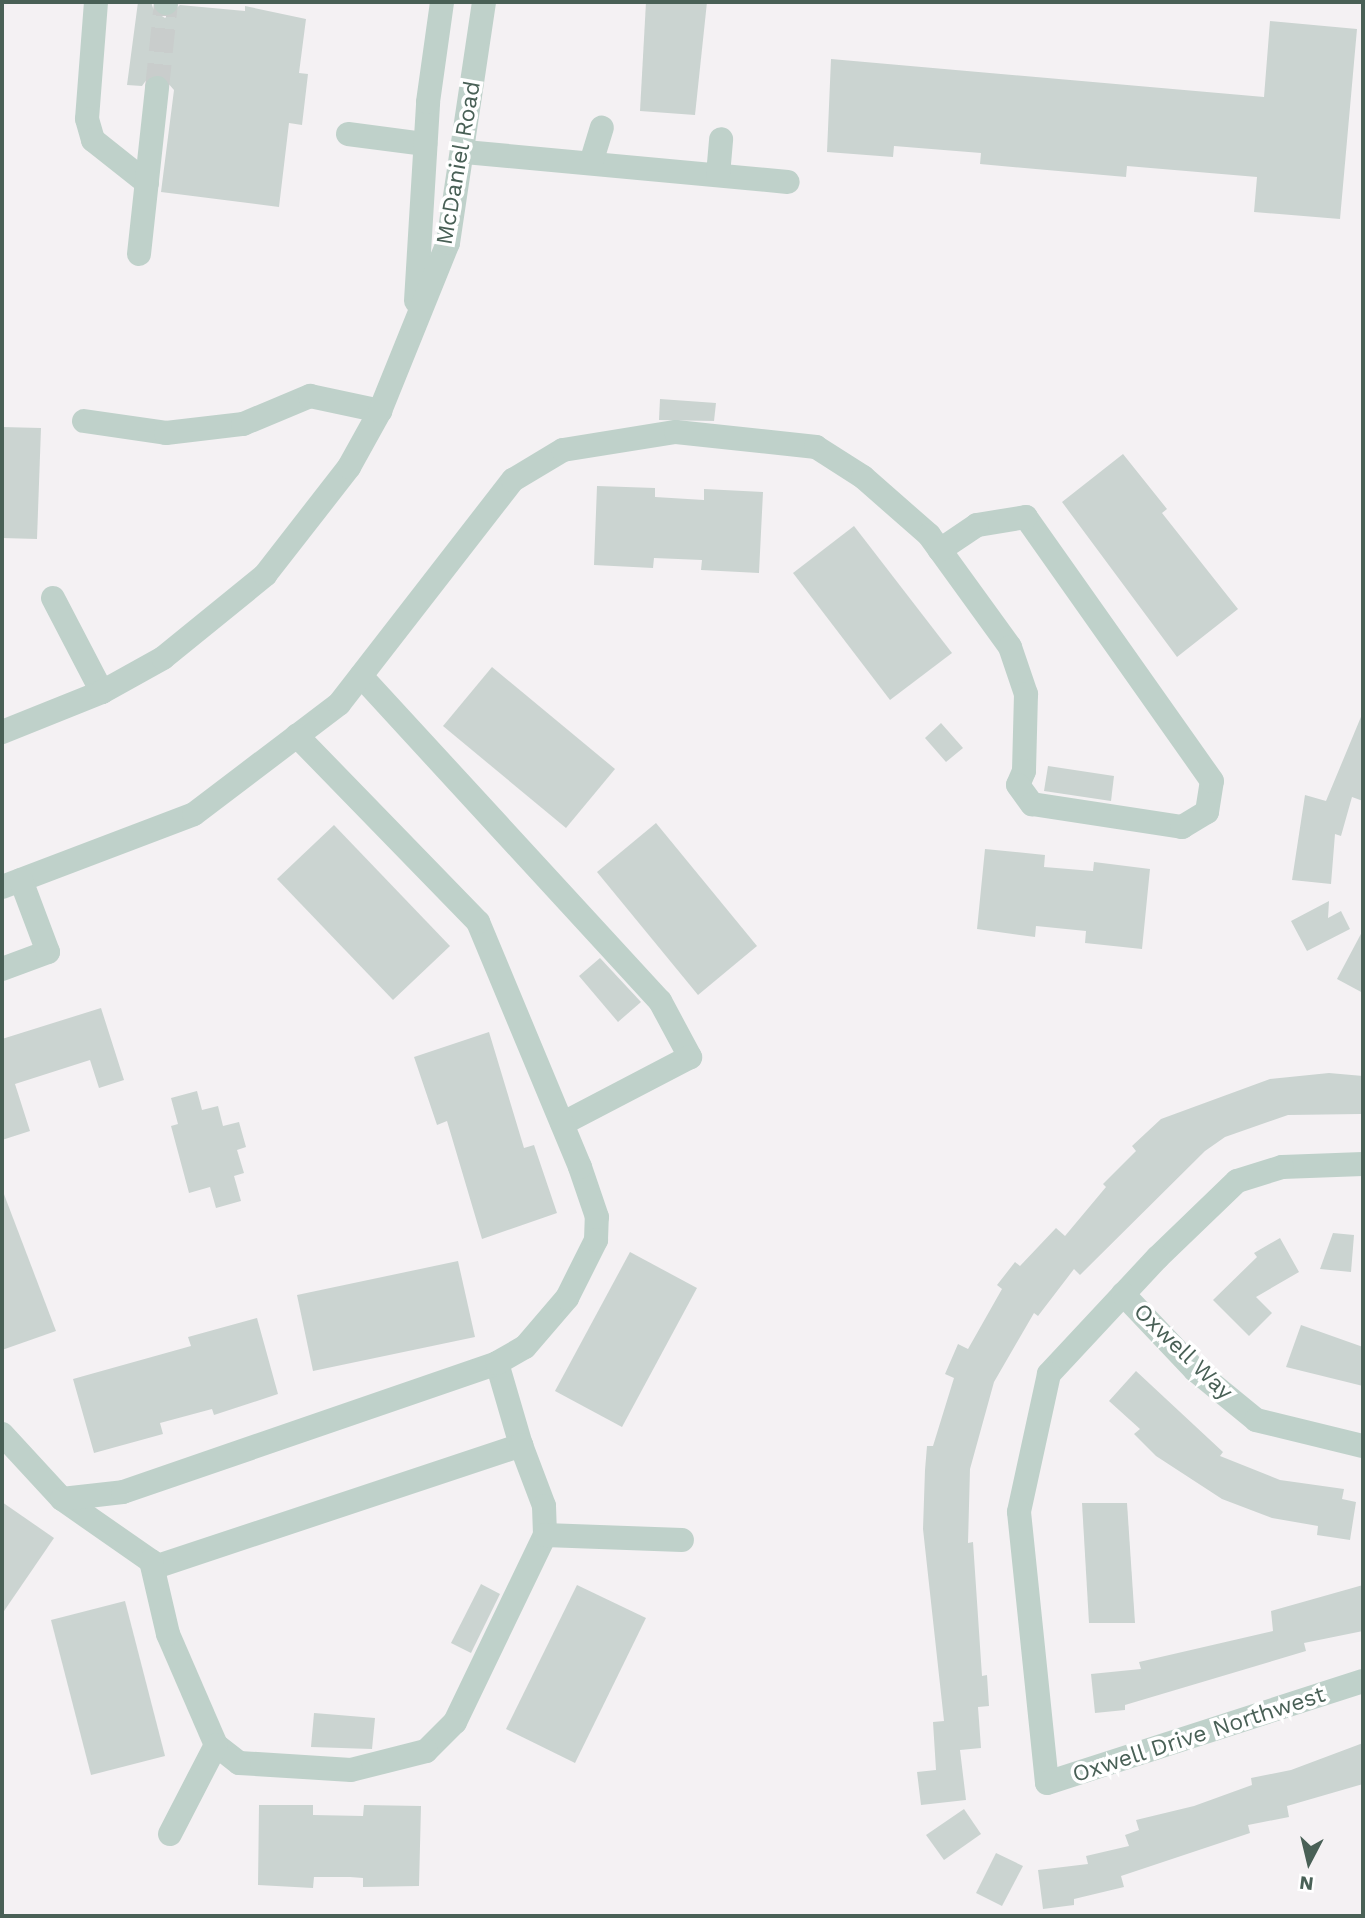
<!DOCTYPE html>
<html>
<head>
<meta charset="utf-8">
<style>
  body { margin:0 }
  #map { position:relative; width:1365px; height:1918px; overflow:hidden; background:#f4f1f3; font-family:"Work Sans",sans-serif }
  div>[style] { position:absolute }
  .building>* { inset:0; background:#cbd4d1 }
  .minor-tunnel>* { height:24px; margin-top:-12px; transform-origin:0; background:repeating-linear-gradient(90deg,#c9cdcc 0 24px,transparent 0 36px) }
  .minor>* { height:24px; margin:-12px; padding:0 12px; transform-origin:12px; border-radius:12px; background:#bfd1ca }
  span { translate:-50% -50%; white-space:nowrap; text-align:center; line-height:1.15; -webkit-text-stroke:7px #fff; paint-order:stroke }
  .street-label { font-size:23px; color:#496056 }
  .frame { position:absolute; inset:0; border:4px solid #496056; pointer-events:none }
  .north { position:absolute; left:1274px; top:1827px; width:70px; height:70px; -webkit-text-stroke:5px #fff; paint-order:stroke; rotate:187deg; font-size:19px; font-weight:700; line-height:28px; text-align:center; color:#496056 }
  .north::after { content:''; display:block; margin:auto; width:24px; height:32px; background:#496056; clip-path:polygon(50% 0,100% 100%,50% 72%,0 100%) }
</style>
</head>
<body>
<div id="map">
  <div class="building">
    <i style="clip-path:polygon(138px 2px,151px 2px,154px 11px,165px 18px,180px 5px,245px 11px,245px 6px,306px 19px,299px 73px,308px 74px,302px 125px,289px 123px,279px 207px,161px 192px,174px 90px,159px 73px,150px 75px,142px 86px,127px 85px)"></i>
    <i style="clip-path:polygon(646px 2px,707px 2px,695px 115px,640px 111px)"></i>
    <i style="clip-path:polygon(1270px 21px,1357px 29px,1340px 219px,1254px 212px,1257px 177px,1127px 166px,1126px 177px,980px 164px,981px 153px,894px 146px,893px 157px,827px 152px,831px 59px,1264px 97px)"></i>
    <i style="clip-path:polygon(660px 399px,716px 403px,714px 421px,659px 420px)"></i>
    <i style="clip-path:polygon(2px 427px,41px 428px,37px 539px,2px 538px)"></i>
    <i style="clip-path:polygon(1123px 454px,1167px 509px,1162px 513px,1238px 609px,1177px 657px,1062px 502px)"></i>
    <i style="clip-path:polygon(597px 486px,655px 488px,655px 497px,704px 500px,704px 489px,763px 492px,759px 573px,701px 570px,702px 560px,654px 558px,653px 568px,594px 565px)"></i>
    <i style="clip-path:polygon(854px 526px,952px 653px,890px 700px,793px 573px)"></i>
    <i style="clip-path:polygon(492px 667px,615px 769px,566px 828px,443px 726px)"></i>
    <i style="clip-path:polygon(1363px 712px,1363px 801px,1352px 797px,1341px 836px,1335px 834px,1331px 884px,1292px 880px,1305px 795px,1326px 801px)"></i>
    <i style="clip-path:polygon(941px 723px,963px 748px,946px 762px,925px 738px)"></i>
    <i style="clip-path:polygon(1048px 766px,1114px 776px,1111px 801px,1044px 791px)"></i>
    <i style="clip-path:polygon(656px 823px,757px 946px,698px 995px,597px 872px)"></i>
    <i style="clip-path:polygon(334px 825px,450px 946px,393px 1000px,277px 879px)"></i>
    <i style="clip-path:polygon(985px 849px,1045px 855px,1044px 867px,1093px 871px,1094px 862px,1150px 869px,1142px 949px,1085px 943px,1086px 931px,1036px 926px,1035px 937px,977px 929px)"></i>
    <i style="clip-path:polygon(1329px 901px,1328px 918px,1341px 911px,1350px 929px,1307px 951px,1291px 921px)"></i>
    <i style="clip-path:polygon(1363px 930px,1363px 993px,1337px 979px)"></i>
    <i style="clip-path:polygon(600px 958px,641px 1002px,618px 1022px,579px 976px)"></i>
    <i style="clip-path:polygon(101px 1008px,124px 1080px,99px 1088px,90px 1060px,15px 1084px,30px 1131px,2px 1140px,2px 1039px)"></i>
    <i style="clip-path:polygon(489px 1032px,524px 1148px,534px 1145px,557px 1213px,482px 1239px,447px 1121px,437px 1125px,414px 1057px)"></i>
    <i style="clip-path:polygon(1329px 1073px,1363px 1076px,1361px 1114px,1288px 1115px,1225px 1137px,1205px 1151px,1080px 1275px,1074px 1269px,1038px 1316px,1034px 1313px,994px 1382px,970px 1469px,968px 1543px,973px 1542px,982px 1676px,987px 1675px,989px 1706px,978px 1707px,981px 1748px,960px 1750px,966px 1800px,921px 1805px,917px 1772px,936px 1770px,933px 1722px,944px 1721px,923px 1529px,925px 1470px,927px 1446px,933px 1446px,954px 1378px,945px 1374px,958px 1344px,968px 1349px,1002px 1289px,997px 1285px,1015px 1262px,1020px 1266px,1056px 1228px,1065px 1236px,1106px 1187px,1103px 1184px,1136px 1151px,1132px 1146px,1161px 1119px,1270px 1079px)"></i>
    <i style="clip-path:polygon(197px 1091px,202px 1110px,218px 1106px,223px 1126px,239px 1122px,246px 1147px,237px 1150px,244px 1173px,234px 1176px,241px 1201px,216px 1208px,210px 1187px,189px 1193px,171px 1126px,178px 1124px,171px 1098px)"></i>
    <i style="clip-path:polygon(2px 1189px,56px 1331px,2px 1350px)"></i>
    <i style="clip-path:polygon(1333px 1233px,1354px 1235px,1351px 1272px,1320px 1269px)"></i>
    <i style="clip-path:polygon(1280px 1238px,1299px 1272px,1256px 1297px,1272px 1313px,1249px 1336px,1213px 1300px,1257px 1257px,1254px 1253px)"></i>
    <i style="clip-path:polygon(630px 1252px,697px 1288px,622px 1427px,555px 1391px)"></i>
    <i style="clip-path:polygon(458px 1261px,475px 1337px,313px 1371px,297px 1295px)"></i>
    <i style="clip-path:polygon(257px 1318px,278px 1394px,214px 1415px,212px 1409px,160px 1423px,163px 1434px,94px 1453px,73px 1379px,191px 1346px,188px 1337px)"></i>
    <i style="clip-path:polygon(1301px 1325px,1363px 1347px,1363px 1386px,1286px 1367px)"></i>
    <i style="clip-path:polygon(1136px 1371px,1223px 1452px,1220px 1456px,1280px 1480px,1344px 1489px,1342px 1499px,1356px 1502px,1350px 1540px,1317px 1535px,1318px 1526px,1272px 1518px,1222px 1499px,1156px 1456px,1134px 1434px,1140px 1429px,1109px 1401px)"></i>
    <i style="clip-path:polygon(2px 1502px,54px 1538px,2px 1614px)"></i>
    <i style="clip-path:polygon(1082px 1503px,1127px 1503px,1135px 1623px,1089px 1623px)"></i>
    <i style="clip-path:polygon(481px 1584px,500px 1594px,471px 1653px,451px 1643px)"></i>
    <i style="clip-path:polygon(577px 1585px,646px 1618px,575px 1763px,506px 1729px)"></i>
    <i style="clip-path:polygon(1363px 1585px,1363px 1631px,1304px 1643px,1306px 1651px,1125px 1705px,1125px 1710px,1095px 1713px,1091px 1674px,1141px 1669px,1139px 1662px,1273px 1631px,1271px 1611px)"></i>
    <i style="clip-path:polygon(125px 1601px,165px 1756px,91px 1775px,51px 1620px)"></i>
    <i style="clip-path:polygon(314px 1713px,375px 1718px,372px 1749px,311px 1747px)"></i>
    <i style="clip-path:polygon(1363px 1743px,1363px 1784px,1287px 1806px,1289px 1817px,1248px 1825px,1250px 1833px,1121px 1876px,1124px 1887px,1074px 1899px,1074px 1905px,1043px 1909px,1038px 1870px,1088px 1864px,1086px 1856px,1129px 1846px,1125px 1835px,1139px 1830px,1136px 1820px,1194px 1806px,1252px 1785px,1251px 1778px,1291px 1770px)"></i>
    <i style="clip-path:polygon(259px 1805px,313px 1805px,313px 1815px,363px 1816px,364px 1805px,421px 1806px,419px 1886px,363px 1887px,363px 1878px,350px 1877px,314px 1877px,313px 1888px,258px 1885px)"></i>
    <i style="clip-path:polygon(964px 1809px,981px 1834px,944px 1860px,926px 1835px)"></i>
    <i style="clip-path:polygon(996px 1853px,1023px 1866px,1002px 1906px,976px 1893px)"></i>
  </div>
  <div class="minor-tunnel">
    <i style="left:157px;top:88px;width:85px;rotate:-84deg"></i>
  </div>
  <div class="minor">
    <i style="left:96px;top:2px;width:117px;rotate:94.4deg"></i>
    <i style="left:87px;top:119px;width:22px;rotate:74deg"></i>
    <i style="left:93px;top:140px;width:69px;rotate:38.5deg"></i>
    <i style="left:166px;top:3px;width:1px;rotate:-90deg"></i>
    <i style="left:348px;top:134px;width:78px;rotate:7.4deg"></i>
    <i style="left:465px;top:152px;width:324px;rotate:5.3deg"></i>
    <i style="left:591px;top:163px;width:37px;rotate:-73deg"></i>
    <i style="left:718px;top:175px;width:36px;rotate:-85deg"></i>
    <i style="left:139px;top:254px;width:167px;rotate:-83.8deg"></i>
    <i style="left:416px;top:301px;width:199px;rotate:-86.5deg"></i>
    <i style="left:428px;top:102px;width:101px;rotate:-82deg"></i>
    <i style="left:84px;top:421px;width:83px;rotate:8.3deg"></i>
    <i style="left:166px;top:433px;width:78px;rotate:-6.7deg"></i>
    <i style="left:243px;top:424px;width:73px;rotate:-22.7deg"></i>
    <i style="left:310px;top:396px;width:72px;rotate:12.1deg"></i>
    <i style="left:53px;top:598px;width:106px;rotate:62.5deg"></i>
    <i style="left:361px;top:676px;width:442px;rotate:47.4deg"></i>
    <i style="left:660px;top:1001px;width:64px;rotate:61.8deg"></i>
    <i style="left:690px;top:1057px;width:144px;rotate:152.4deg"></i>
    <i style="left:2px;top:732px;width:108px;rotate:-21.8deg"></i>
    <i style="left:102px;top:692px;width:70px;rotate:-29.1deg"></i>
    <i style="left:163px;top:658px;width:132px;rotate:-39.1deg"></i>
    <i style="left:265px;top:575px;width:137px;rotate:-52.1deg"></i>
    <i style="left:349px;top:467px;width:64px;rotate:-61deg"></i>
    <i style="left:380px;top:411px;width:181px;rotate:-68deg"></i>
    <i style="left:448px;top:243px;width:244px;rotate:-81.5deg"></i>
    <i style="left:2px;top:887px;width:205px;rotate:-20.8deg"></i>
    <i style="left:194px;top:814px;width:182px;rotate:-37.2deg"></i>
    <i style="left:339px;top:704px;width:284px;rotate:-52.2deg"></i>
    <i style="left:513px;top:480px;width:58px;rotate:-31deg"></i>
    <i style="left:563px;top:450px;width:114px;rotate:-9.1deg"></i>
    <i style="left:676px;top:432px;width:141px;rotate:6.1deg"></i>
    <i style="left:816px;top:447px;width:56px;rotate:32.6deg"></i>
    <i style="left:863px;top:477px;width:88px;rotate:41.3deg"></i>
    <i style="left:929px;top:535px;width:138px;rotate:54.1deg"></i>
    <i style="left:1010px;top:647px;width:50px;rotate:71.2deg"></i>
    <i style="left:1026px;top:694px;width:77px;rotate:91.5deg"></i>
    <i style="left:1024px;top:771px;width:15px;rotate:113deg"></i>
    <i style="left:1018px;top:785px;width:24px;rotate:54deg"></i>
    <i style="left:1032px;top:804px;width:152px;rotate:8.7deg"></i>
    <i style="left:1182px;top:827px;width:29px;rotate:-31deg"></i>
    <i style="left:1207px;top:812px;width:31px;rotate:-81deg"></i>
    <i style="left:1212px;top:781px;width:323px;rotate:-125.2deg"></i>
    <i style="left:1026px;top:517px;width:50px;rotate:170.7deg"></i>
    <i style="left:977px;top:525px;width:45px;rotate:146deg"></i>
    <i style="left:2px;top:969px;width:49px;rotate:-20.3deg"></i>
    <i style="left:48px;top:952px;width:77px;rotate:-110.6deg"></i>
    <i style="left:1363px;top:1164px;width:81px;rotate:177.9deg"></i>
    <i style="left:1282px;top:1167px;width:47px;rotate:162.7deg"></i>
    <i style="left:1237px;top:1181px;width:110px;rotate:136.1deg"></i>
    <i style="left:1158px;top:1257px;width:160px;rotate:133deg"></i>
    <i style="left:1049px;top:1374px;width:141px;rotate:102.3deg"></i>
    <i style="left:1019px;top:1512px;width:272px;rotate:84.1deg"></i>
    <i style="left:1047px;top:1783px;width:332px;rotate:-17.9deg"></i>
    <i style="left:1123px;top:1294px;width:105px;rotate:46.5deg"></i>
    <i style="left:1195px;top:1370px;width:79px;rotate:39.3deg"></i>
    <i style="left:1256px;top:1420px;width:110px;rotate:13.7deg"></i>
    <i style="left:497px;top:1363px;width:85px;rotate:73.7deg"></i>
    <i style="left:2px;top:1434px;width:88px;rotate:47.3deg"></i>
    <i style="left:62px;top:1499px;width:117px;rotate:34.9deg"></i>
    <i style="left:158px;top:1566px;width:383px;rotate:-18.4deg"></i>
    <i style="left:521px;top:1445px;width:65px;rotate:69.3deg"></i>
    <i style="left:544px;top:1506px;width:29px;rotate:88deg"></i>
    <i style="left:545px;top:1535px;width:208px;rotate:115.7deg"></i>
    <i style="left:455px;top:1722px;width:41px;rotate:135deg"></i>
    <i style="left:426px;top:1751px;width:77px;rotate:165.8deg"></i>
    <i style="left:351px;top:1770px;width:112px;rotate:-176.4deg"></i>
    <i style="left:239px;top:1763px;width:29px;rotate:-142deg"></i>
    <i style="left:216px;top:1745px;width:121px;rotate:-113.4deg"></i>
    <i style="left:168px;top:1634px;width:75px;rotate:-103.1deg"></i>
    <i style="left:62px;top:1499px;width:61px;rotate:-6.5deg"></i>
    <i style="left:123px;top:1492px;width:396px;rotate:-19deg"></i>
    <i style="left:497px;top:1363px;width:32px;rotate:-30deg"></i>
    <i style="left:525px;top:1347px;width:65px;rotate:-49.4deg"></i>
    <i style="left:567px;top:1298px;width:65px;rotate:-63.4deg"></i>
    <i style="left:596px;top:1240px;width:23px;rotate:-88deg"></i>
    <i style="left:597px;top:1217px;width:53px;rotate:-108.8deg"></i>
    <i style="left:580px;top:1167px;width:265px;rotate:-112.6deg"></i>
    <i style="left:478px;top:922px;width:260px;rotate:-134.2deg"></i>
    <i style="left:545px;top:1535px;width:137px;rotate:2.1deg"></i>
    <i style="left:170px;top:1834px;width:100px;rotate:-62.7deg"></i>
  </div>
  <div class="street-label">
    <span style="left:459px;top:163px;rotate:-80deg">McDaniel Road</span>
    <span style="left:1183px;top:1352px;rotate:44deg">Oxwell Way</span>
    <span style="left:1199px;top:1735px;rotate:-18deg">Oxwell Drive Northwest</span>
  </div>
  <div class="frame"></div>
  <div class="north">N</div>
</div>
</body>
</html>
